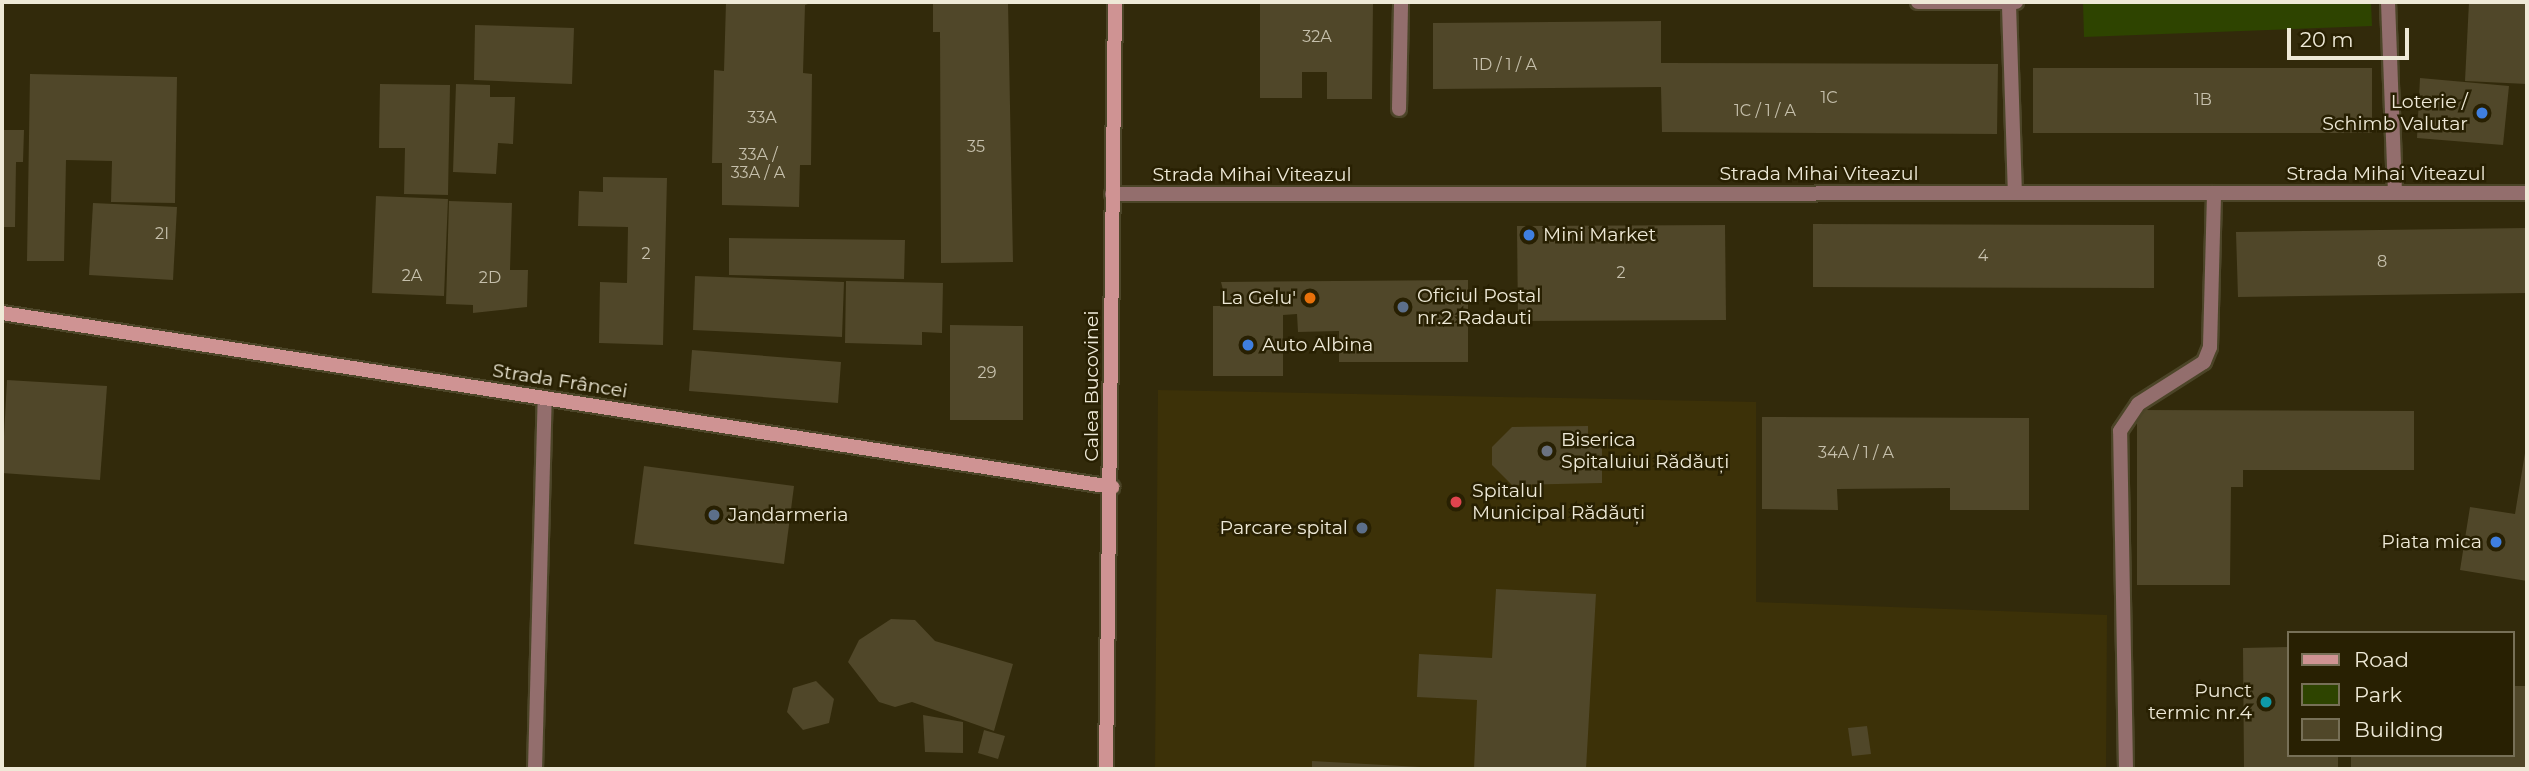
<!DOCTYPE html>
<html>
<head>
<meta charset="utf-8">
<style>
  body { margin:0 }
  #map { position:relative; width:2529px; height:771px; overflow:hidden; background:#322a0b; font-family:Montserrat,sans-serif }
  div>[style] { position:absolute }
  .built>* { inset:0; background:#3c3108 }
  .green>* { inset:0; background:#2e4400 }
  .building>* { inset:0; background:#504729 }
  .roads { filter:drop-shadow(2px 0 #4c4528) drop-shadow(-2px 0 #4c4528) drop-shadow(0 2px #4c4528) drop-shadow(0 -2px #4c4528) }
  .lane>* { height:14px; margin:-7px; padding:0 7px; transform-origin:7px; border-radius:7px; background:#936e6d }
  .street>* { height:14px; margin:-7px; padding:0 7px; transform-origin:7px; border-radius:7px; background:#936e6d }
  .secondary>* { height:14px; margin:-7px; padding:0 7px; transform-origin:7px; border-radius:7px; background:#cf9393 }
  .dots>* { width:19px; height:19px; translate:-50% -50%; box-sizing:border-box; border:4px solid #282002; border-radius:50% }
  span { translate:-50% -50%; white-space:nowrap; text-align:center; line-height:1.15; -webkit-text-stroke:5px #282002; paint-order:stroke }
  .number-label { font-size:16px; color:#c6c0ac }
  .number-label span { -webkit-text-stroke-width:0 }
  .poi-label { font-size:19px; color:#eee9d7 }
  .right { translate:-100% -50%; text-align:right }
  .left { translate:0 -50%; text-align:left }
  .street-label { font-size:19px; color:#eee9d7 }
  .frame { position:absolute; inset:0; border:4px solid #eee9d7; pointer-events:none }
  .legend { position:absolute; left:2287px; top:631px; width:228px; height:126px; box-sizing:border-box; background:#282002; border:2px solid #777057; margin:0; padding:9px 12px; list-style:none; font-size:21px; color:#eee9d7 }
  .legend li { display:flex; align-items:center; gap:14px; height:35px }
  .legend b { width:35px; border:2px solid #777057 }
  .scale { position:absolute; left:2287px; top:28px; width:122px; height:32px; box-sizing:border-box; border:4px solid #eee9d7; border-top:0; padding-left:9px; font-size:21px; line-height:24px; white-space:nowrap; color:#eee9d7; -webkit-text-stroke:5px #282002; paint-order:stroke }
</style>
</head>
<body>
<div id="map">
  <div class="built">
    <i style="clip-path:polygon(1158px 390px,1756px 402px,1756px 602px,2107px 615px,2106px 769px,1155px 769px)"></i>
  </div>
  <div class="green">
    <i style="clip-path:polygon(2083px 2px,2371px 2px,2372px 26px,2084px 37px)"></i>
  </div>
  <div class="building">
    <i style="clip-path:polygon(726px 2px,814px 2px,805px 5px,803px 73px,812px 74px,811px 165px,800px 165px,799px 207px,722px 205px,722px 163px,712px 163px,714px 70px,724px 71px)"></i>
    <i style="clip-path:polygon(933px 2px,1008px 2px,1013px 262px,941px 263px,940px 32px,933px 32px)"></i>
    <i style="clip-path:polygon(1260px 2px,1373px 2px,1372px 99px,1327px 99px,1327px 72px,1302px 72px,1302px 98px,1260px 98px)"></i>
    <i style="clip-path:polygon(2469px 2px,2527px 2px,2527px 84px,2465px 81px)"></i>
    <i style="clip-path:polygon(1661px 21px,1661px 63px,1998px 64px,1997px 134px,1662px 132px,1661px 87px,1433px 89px,1433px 23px)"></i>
    <i style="clip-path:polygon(475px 25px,574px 28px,572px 84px,474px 80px)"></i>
    <i style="clip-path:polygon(2033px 68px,2372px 68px,2372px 133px,2033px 133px)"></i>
    <i style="clip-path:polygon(30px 74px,177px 77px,175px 203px,111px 202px,112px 161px,66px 160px,64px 261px,27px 261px)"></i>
    <i style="clip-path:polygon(2420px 78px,2509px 86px,2503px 145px,2417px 138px)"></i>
    <i style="clip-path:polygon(380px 84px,450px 85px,448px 195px,404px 194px,405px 148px,379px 148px)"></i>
    <i style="clip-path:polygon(456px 84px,490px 85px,490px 97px,515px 97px,513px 144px,498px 143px,496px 174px,453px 172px)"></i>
    <i style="clip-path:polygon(2px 130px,24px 130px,23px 162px,16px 162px,15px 227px,2px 227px)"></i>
    <i style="clip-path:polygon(603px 177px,667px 178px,663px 345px,599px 343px,600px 282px,627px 283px,628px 227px,578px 226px,579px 191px,603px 192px)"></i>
    <i style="clip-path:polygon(376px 196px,448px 199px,444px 296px,372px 293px)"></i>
    <i style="clip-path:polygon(449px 201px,512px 203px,510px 270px,528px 270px,527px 307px,473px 313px,473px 305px,446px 304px)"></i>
    <i style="clip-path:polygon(93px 203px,177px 207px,173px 280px,89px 275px)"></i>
    <i style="clip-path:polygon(1813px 224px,2154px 225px,2154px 288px,1813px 287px)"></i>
    <i style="clip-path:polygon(1725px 225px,1726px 320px,1518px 321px,1517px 226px)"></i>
    <i style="clip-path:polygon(2527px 228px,2527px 293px,2238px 297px,2236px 232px)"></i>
    <i style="clip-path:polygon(729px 238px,905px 240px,904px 279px,729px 275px)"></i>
    <i style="clip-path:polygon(695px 276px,844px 282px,842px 337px,693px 330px)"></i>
    <i style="clip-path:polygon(1468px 280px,1468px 362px,1339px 362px,1339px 331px,1298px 332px,1297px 314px,1283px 315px,1283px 376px,1213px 376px,1213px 306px,1227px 306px,1221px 282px)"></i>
    <i style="clip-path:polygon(846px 281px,943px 283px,942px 333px,922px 332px,922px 345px,845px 343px)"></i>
    <i style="clip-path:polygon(950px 325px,1023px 326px,1023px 420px,950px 420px)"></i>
    <i style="clip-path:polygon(692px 350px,841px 362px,838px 403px,689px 391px)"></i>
    <i style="clip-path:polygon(7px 380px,107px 386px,100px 480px,2px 473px)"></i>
    <i style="clip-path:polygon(2137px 410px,2414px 411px,2414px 470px,2243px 470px,2243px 487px,2231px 487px,2230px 585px,2137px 585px)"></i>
    <i style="clip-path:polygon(1762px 417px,2029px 418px,2029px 510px,1950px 510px,1950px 488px,1837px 489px,1838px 510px,1762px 509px)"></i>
    <i style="clip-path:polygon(1588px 426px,1588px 439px,1602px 439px,1602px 483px,1512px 485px,1492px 465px,1492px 447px,1512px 427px)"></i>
    <i style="clip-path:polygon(2525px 453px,2527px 581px,2460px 570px,2470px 507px,2515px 514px)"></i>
    <i style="clip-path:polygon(644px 466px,794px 486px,784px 564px,634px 544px)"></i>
    <i style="clip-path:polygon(1496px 589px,1596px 594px,1586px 769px,1474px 769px,1477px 700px,1417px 697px,1419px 654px,1492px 658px)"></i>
    <i style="clip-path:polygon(891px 619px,915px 620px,935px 641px,1013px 664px,994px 731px,912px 702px,895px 707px,879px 702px,848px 662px,859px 640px)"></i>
    <i style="clip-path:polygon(2289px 647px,2289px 755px,2338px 755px,2338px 769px,2244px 769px,2243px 648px)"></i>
    <i style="clip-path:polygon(816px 681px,834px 699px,829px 723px,803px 730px,787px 712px,793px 688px)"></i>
    <i style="clip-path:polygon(2513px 686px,2527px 686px,2527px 769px,2351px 769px,2351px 755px,2513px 755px)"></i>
    <i style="clip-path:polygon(923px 715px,963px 722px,963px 753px,925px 752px)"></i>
    <i style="clip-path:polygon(1867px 726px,1871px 754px,1852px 756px,1848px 728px)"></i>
    <i style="clip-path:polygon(984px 730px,1005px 736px,998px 759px,978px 753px)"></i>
    <i style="clip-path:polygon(1312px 761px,1420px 767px,1420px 769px,1312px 769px)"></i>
  </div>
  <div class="roads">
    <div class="lane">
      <i style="left:1918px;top:2px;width:98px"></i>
      <i style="left:2388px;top:2px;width:191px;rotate:87.9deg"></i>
      <i style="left:2009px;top:5px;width:188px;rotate:88.2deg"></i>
      <i style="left:1399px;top:109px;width:107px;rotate:-88.9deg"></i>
      <i style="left:535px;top:769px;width:371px;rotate:-88.5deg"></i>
      <i style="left:2126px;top:769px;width:338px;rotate:-91deg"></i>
      <i style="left:2120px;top:431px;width:32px;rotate:-56deg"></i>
      <i style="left:2138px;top:404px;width:78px;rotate:-32.5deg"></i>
      <i style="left:2204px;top:362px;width:16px;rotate:-68deg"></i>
      <i style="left:2210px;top:347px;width:154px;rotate:-88.5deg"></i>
    </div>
    <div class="street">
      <i style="left:1112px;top:194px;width:1415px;rotate:-0.04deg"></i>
    </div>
    <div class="secondary">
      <i style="left:2px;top:313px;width:1124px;rotate:8.91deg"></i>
      <i style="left:1106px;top:769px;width:767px;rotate:-89.33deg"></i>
    </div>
  </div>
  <div class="dots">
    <i style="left:2482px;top:113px;background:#3f7fe0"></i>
    <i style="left:1529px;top:235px;background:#3f7fe0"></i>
    <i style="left:1310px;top:298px;background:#e8710a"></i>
    <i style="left:1403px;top:307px;background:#5c6f8a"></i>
    <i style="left:1248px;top:345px;background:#3f7fe0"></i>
    <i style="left:1547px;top:451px;background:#6b7280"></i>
    <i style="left:1456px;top:502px;background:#e0444e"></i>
    <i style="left:714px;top:515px;background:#5c6f8a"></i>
    <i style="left:1362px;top:528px;background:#5c6f8a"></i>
    <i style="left:2496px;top:542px;background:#3f7fe0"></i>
    <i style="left:2266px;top:702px;background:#0f9aa8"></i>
  </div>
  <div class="number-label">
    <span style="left:1317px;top:37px">32A</span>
    <span style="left:1505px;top:65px">1D / 1 / A</span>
    <span style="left:1829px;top:98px">1C</span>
    <span style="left:2203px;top:100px">1B</span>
    <span style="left:1765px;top:111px">1C / 1 / A</span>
    <span style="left:762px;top:118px">33A</span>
    <span style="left:976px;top:147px">35</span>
    <span style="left:758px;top:164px">33A /<br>33A / A</span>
    <span style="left:162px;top:234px">2I</span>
    <span style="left:646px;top:254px">2</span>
    <span style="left:1983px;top:256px">4</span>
    <span style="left:2382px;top:262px">8</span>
    <span style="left:1621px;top:273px">2</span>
    <span style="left:412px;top:276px">2A</span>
    <span style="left:490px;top:278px">2D</span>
    <span style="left:987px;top:373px">29</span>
    <span style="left:1856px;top:453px">34A / 1 / A</span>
  </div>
  <div class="poi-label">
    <span class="right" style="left:2468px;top:113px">Loterie /<br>Schimb Valutar</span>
    <span class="left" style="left:1543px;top:235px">Mini Market</span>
    <span class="left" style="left:1417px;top:307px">Oficiul Postal<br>nr.2 Radauti</span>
    <span class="right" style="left:1296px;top:298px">La Gelu'</span>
    <span class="left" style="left:1262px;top:345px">Auto Albina</span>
    <span class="left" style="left:1561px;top:451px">Biserica<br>Spitaluiui Rădăuți</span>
    <span class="left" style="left:1472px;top:502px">Spitalul<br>Municipal Rădăuți</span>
    <span class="left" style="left:728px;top:515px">Jandarmeria</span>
    <span class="right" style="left:1348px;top:528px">Parcare spital</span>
    <span class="right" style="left:2482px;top:542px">Piata mica</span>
    <span class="right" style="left:2252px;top:702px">Punct<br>termic nr.4</span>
  </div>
  <div class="street-label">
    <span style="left:1819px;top:174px">Strada Mihai Viteazul</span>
    <span style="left:2386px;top:174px">Strada Mihai Viteazul</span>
    <span style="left:1252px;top:175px">Strada Mihai Viteazul</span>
    <span style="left:560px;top:381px;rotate:9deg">Strada Frâncei</span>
    <span style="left:1092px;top:386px;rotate:-90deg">Calea Bucovinei</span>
  </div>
  <div class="frame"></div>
  <ul class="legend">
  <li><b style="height:9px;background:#cf9393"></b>Road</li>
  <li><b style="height:19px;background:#2e4400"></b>Park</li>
  <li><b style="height:19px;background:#504729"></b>Building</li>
  </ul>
  <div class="scale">20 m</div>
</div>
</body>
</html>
